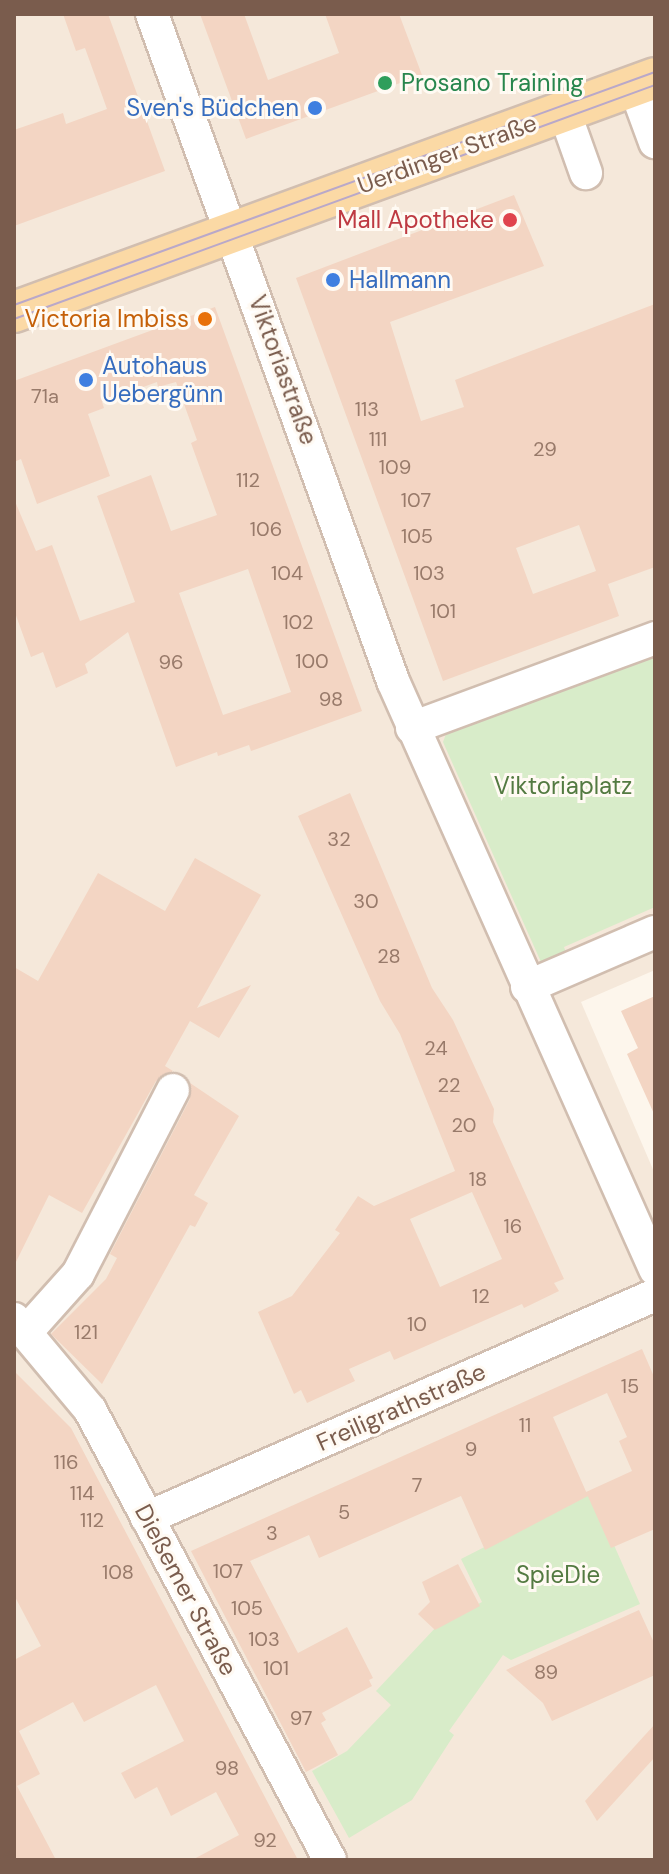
<!DOCTYPE html>
<html>
<head>
<meta charset="utf-8">
<style>
  body { margin:0 }
  #map { position:relative; width:669px; height:1874px; overflow:hidden; background:#fdf6ec; font-family:"DM Sans",sans-serif }
  div>[style] { position:absolute }
  .residential>* { inset:0; background:#f5e8da }
  .green>* { inset:0; background:#d8ecc9 }
  .building>* { inset:0; background:#f3d5c3 }
  .roads { filter:drop-shadow(2px 0 #d1beb0) drop-shadow(-2px 0 #d1beb0) drop-shadow(0 2px #d1beb0) drop-shadow(0 -2px #d1beb0) }
  .minor>* { height:32px; margin:-16px; padding:0 16px; transform-origin:16px; border-radius:16px; background:#fff }
  .major>* { height:40px; margin:-20px; padding:0 20px; transform-origin:20px; border-radius:20px; background:#fbd9a5 }
  .tram>* { height:2px; margin:-1px; padding:0 1px; transform-origin:1px; border-radius:1px; background:#b9a8c9 }
  .dots>* { width:22px; height:22px; translate:-50% -50%; box-sizing:border-box; border:4px solid #fffaf3; border-radius:50% }
  span { translate:-50% -50%; white-space:nowrap; text-align:center; line-height:1.15; -webkit-text-stroke:6px #fffaf3; paint-order:stroke }
  .number-label { font-size:20px; color:#987a6a }
  .number-label span { -webkit-text-stroke-width:0 }
  .leisure-label { font-size:24px; color:#27864d }
  .left { translate:0 -50%; text-align:left }
  .shop-label { font-size:24px; color:#366cbe }
  .right { translate:-100% -50%; text-align:right }
  .street-label { font-size:24px; color:#7a5c4d }
  .health-label { font-size:24px; color:#be3a42 }
  .food-label { font-size:24px; color:#c56008 }
  .park-label { font-size:24px; color:#537a41 }
  .frame { position:absolute; inset:0; border:16px solid #7a5c4d; pointer-events:none }
</style>
</head>
<body>
<div id="map">
  <div class="residential">
    <i style="clip-path:polygon(14px 14px,655px 14px,655px 970px,581px 1002px,655px 1174px,655px 1860px,14px 1860px)"></i>
  </div>
  <div class="green">
    <i style="clip-path:polygon(655px 657px,655px 907px,564px 947px,568px 958px,541px 962px,443px 742px,446px 734px,465px 720px,468px 725px)"></i>
    <i style="clip-path:polygon(591px 1493px,640px 1604px,511px 1660px,503px 1655px,449px 1731px,454px 1735px,412px 1800px,349px 1838px,312px 1771px,347px 1751px,391px 1705px,376px 1691px,438px 1625px,482px 1602px,461px 1559px)"></i>
  </div>
  <div class="building">
    <i style="clip-path:polygon(63px 14px,108px 14px,165px 171px,14px 226px,14px 130px,63px 113px,66px 124px,107px 109px,85px 48px,76px 51px)"></i>
    <i style="clip-path:polygon(200px 14px,244px 14px,268px 80px,339px 53px,325px 14px,399px 14px,422px 75px,246px 139px)"></i>
    <i style="clip-path:polygon(evenodd,514px 195px,544px 266px,390px 322px,421px 421px,464px 407px,455px 380px,655px 304px,655px 567px,608px 584px,619px 616px,443px 681px,296px 278px,514px 195px,579px 525px,596px 571px,533px 594px,516px 548px,579px 525px)"></i>
    <i style="clip-path:polygon(evenodd,215px 307px,362px 711px,251px 751px,249px 745px,218px 756px,217px 752px,176px 767px,128px 632px,85px 664px,88px 673px,56px 688px,43px 652px,31px 657px,14px 610px,14px 499px,36px 551px,52px 545px,80px 621px,135px 602px,97px 496px,151px 475px,171px 531px,217px 515px,191px 443px,197px 440px,176px 382px,158px 387px,157px 382px,102px 402px,104px 408px,88px 414px,110px 476px,37px 504px,21px 459px,14px 462px,14px 381px,215px 307px,248px 569px,291px 692px,223px 715px,179px 593px,248px 569px)"></i>
    <i style="clip-path:polygon(evenodd,350px 793px,432px 988px,453px 1020px,494px 1109px,493px 1122px,564px 1279px,554px 1283px,559px 1291px,524px 1308px,522px 1304px,394px 1360px,390px 1351px,349px 1369px,355px 1381px,307px 1403px,301px 1390px,294px 1394px,258px 1312px,292px 1296px,340px 1233px,335px 1230px,358px 1196px,374px 1206px,455px 1171px,400px 1034px,380px 1001px,298px 816px,350px 793px,472px 1192px,502px 1259px,440px 1287px,410px 1219px,472px 1192px)"></i>
    <i style="clip-path:polygon(195px 858px,261px 895px,197px 1008px,251px 985px,219px 1038px,190px 1021px,165px 1066px,173px 1071px,156px 1081px,82px 1213px,49px 1195px,14px 1266px,14px 967px,38px 981px,98px 873px,165px 911px)"></i>
    <i style="clip-path:polygon(655px 996px,655px 1116px,627px 1054px,638px 1048px,621px 1011px)"></i>
    <i style="clip-path:polygon(190px 1083px,239px 1116px,194px 1195px,208px 1203px,195px 1227px,190px 1225px,102px 1384px,51px 1334px,106px 1279px,117px 1258px,110px 1254px,190px 1099px)"></i>
    <i style="clip-path:polygon(642px 1349px,655px 1379px,655px 1529px,611px 1548px,586px 1492px,632px 1471px,619px 1441px,627px 1437px,607px 1393px,553px 1417px,588px 1496px,485px 1550px,461px 1496px,319px 1558px,309px 1535px,250px 1561px,298px 1653px,347px 1627px,373px 1678px,369px 1680px,372px 1686px,322px 1713px,326px 1720px,321px 1723px,338px 1755px,306px 1772px,191px 1551px)"></i>
    <i style="clip-path:polygon(14px 1371px,71px 1428px,298px 1860px,192px 1860px,239px 1835px,216px 1792px,171px 1816px,157px 1787px,135px 1799px,121px 1773px,184px 1741px,156px 1685px,84px 1722px,73px 1702px,19px 1731px,40px 1774px,17px 1786px,56px 1860px,14px 1860px,14px 1660px,41px 1646px,14px 1595px)"></i>
    <i style="clip-path:polygon(458px 1564px,480px 1606px,435px 1630px,418px 1614px,430px 1602px,422px 1582px)"></i>
    <i style="clip-path:polygon(639px 1610px,655px 1645px,655px 1675px,552px 1721px,543px 1703px,506px 1670px)"></i>
    <i style="clip-path:polygon(655px 1724px,655px 1757px,597px 1821px,585px 1801px)"></i>
  </div>
  <div class="roads">
    <div class="minor">
      <i style="left:152px;top:14px;width:709px;rotate:70.13deg"></i>
      <i style="left:393px;top:681px;width:644px;rotate:65.98deg"></i>
      <i style="left:634px;top:85px;width:61px;rotate:69.8deg"></i>
      <i style="left:564px;top:111px;width:66px;rotate:70.5deg"></i>
      <i style="left:412px;top:728px;width:259px;rotate:-20.3deg"></i>
      <i style="left:527px;top:987px;width:139px;rotate:-23.3deg"></i>
      <i style="left:14px;top:1319px;width:119px;rotate:50.1deg"></i>
      <i style="left:90px;top:1410px;width:510px;rotate:61.93deg"></i>
      <i style="left:27px;top:1331px;width:76px;rotate:-48.2deg"></i>
      <i style="left:78px;top:1274px;width:207px;rotate:-62.7deg"></i>
      <i style="left:147px;top:1518px;width:555px;rotate:-23.7deg"></i>
    </div>
    <div class="major">
      <i style="left:14px;top:312px;width:682px;rotate:-20.05deg"></i>
    </div>
  </div>
  <div class="tram">
    <i style="left:14px;top:305px;width:682px;rotate:-19.98deg"></i>
    <i style="left:14px;top:319px;width:682px;rotate:-20.05deg"></i>
  </div>
  <div class="dots">
    <i style="left:385px;top:83px;background:#2e9e5b"></i>
    <i style="left:315px;top:108px;background:#3f7fe0"></i>
    <i style="left:510px;top:220px;background:#e0444e"></i>
    <i style="left:333px;top:280px;background:#3f7fe0"></i>
    <i style="left:205px;top:319px;background:#e8710a"></i>
    <i style="left:86px;top:380px;background:#3f7fe0"></i>
  </div>
  <div class="number-label">
    <span style="left:45px;top:396px">71a</span>
    <span style="left:367px;top:409px">113</span>
    <span style="left:378px;top:439px">111</span>
    <span style="left:545px;top:449px">29</span>
    <span style="left:395px;top:467px">109</span>
    <span style="left:248px;top:480px">112</span>
    <span style="left:416px;top:500px">107</span>
    <span style="left:266px;top:529px">106</span>
    <span style="left:417px;top:536px">105</span>
    <span style="left:287px;top:573px">104</span>
    <span style="left:429px;top:573px">103</span>
    <span style="left:443px;top:611px">101</span>
    <span style="left:298px;top:622px">102</span>
    <span style="left:312px;top:661px">100</span>
    <span style="left:171px;top:662px">96</span>
    <span style="left:331px;top:699px">98</span>
    <span style="left:339px;top:839px">32</span>
    <span style="left:366px;top:901px">30</span>
    <span style="left:389px;top:956px">28</span>
    <span style="left:436px;top:1048px">24</span>
    <span style="left:449px;top:1085px">22</span>
    <span style="left:464px;top:1125px">20</span>
    <span style="left:478px;top:1179px">18</span>
    <span style="left:513px;top:1226px">16</span>
    <span style="left:481px;top:1296px">12</span>
    <span style="left:417px;top:1324px">10</span>
    <span style="left:86px;top:1332px">121</span>
    <span style="left:630px;top:1386px">15</span>
    <span style="left:525px;top:1425px">11</span>
    <span style="left:471px;top:1449px">9</span>
    <span style="left:66px;top:1462px">116</span>
    <span style="left:417px;top:1485px">7</span>
    <span style="left:82px;top:1493px">114</span>
    <span style="left:344px;top:1512px">5</span>
    <span style="left:92px;top:1520px">112</span>
    <span style="left:272px;top:1533px">3</span>
    <span style="left:228px;top:1571px">107</span>
    <span style="left:118px;top:1572px">108</span>
    <span style="left:247px;top:1608px">105</span>
    <span style="left:264px;top:1639px">103</span>
    <span style="left:276px;top:1668px">101</span>
    <span style="left:546px;top:1672px">89</span>
    <span style="left:301px;top:1718px">97</span>
    <span style="left:227px;top:1768px">98</span>
    <span style="left:265px;top:1840px">92</span>
  </div>
  <div class="leisure-label">
    <span class="left" style="left:401px;top:83px">Prosano Training</span>
  </div>
  <div class="shop-label">
    <span class="right" style="left:299px;top:108px">Sven's Büdchen</span>
    <span class="left" style="left:349px;top:280px">Hallmann</span>
    <span class="left" style="left:102px;top:380px">Autohaus<br>Uebergünn</span>
  </div>
  <div class="street-label">
    <span style="left:447px;top:154px;rotate:-20deg">Uerdinger Straße</span>
    <span style="left:283px;top:370px;rotate:70deg">Viktoriastraße</span>
    <span style="left:401px;top:1407px;rotate:-24deg">Freiligrathstraße</span>
    <span style="left:186px;top:1590px;rotate:62deg">Dießemer Straße</span>
  </div>
  <div class="health-label">
    <span class="right" style="left:494px;top:220px">Mall Apotheke</span>
  </div>
  <div class="food-label">
    <span class="right" style="left:189px;top:319px">Victoria Imbiss</span>
  </div>
  <div class="park-label">
    <span style="left:563px;top:786px">Viktoriaplatz</span>
    <span style="left:558px;top:1575px">SpieDie</span>
  </div>
  <div class="frame"></div>
</div>
</body>
</html>
